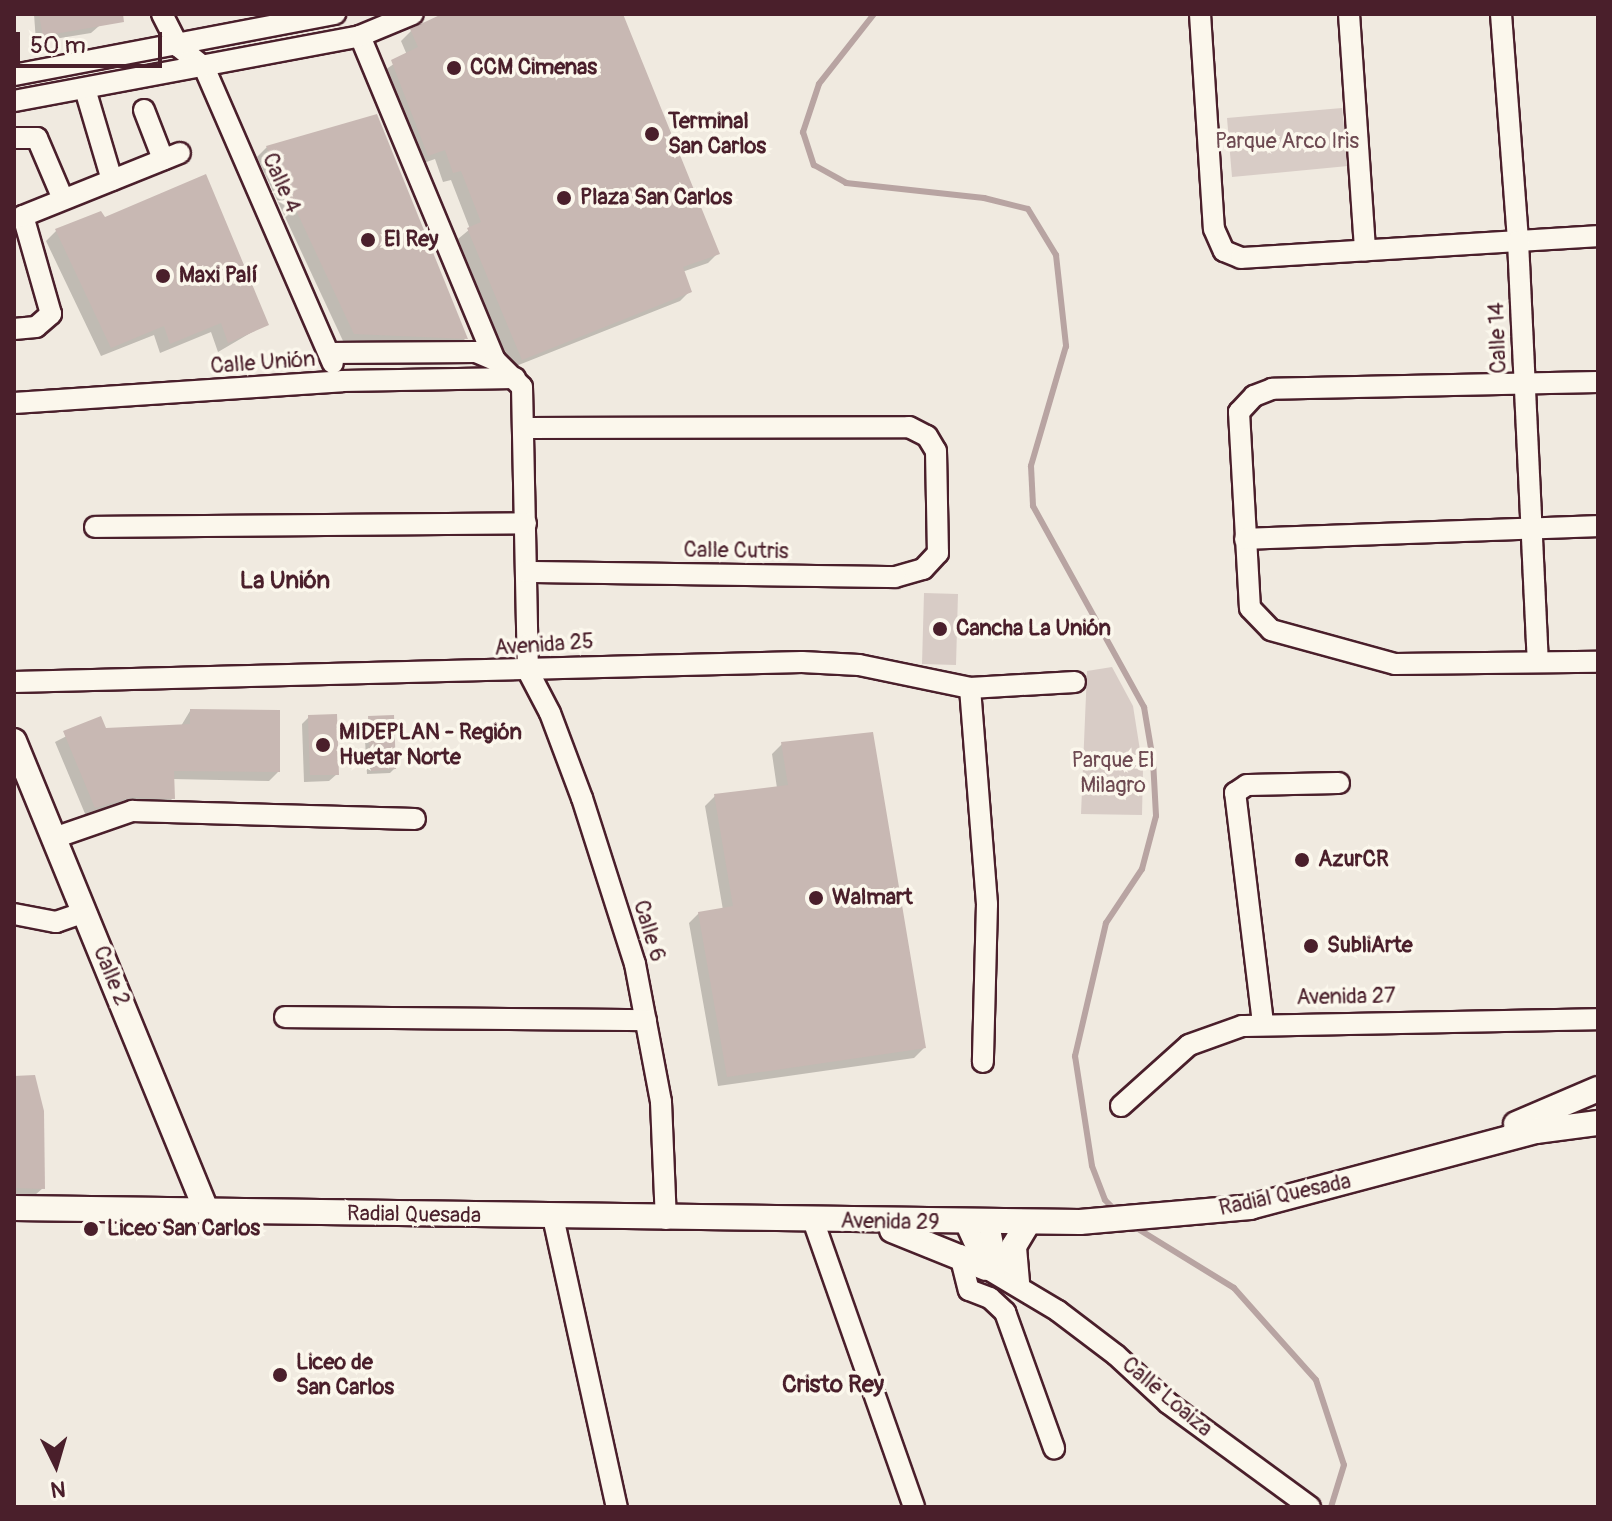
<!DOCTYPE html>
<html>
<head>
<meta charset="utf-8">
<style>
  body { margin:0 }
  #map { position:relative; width:1612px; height:1521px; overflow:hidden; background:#f0eae0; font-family:Pangolin,sans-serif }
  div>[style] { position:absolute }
  .green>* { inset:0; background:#d8ccc6 }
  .shadow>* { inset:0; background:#0003 }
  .stream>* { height:6px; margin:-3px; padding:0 3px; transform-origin:3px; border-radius:3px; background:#b8a4a2 }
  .building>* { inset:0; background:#c8b8b3 }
  .roads { filter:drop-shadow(2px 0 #4a1f2b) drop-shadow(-2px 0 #4a1f2b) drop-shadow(0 2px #4a1f2b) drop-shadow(0 -2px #4a1f2b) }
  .minor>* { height:20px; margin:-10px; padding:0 10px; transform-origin:10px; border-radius:10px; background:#fbf7ec }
  .major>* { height:24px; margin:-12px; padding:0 12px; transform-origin:12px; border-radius:12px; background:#fbf7ec }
  .dots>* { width:22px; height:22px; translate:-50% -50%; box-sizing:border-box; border:4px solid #fbf7ec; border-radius:50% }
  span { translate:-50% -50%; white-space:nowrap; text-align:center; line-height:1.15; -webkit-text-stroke:7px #fbf7ec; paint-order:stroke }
  .poi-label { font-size:22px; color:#4a1f2b; font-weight:700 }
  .left { translate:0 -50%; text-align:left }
  .park-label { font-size:22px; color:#6e4a52 }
  .street-label { font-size:22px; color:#4a1f2b }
  .neighbourhood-label { font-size:24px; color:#4a1f2b; font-weight:700 }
  .frame { position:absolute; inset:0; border:16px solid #4a1f2b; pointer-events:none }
  .north { position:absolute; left:16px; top:1425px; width:80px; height:80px; -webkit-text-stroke:6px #fbf7ec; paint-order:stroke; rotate:175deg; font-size:22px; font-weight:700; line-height:32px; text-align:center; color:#4a1f2b }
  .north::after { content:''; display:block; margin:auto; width:28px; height:36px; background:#4a1f2b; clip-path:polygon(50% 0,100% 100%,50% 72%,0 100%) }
  .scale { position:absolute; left:16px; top:32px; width:146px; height:36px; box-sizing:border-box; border:4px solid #4a1f2b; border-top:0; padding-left:10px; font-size:24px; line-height:28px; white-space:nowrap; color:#4a1f2b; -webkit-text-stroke:6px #fbf7ec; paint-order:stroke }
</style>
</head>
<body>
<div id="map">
  <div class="green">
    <i style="clip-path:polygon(1342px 108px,1348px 166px,1232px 177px,1227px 118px)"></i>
    <i style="clip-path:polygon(924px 593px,958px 594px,956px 665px,922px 664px)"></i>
    <i style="clip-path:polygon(1112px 667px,1133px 706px,1143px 769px,1142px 815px,1081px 814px,1087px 671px)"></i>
  </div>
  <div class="shadow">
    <i style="clip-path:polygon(34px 14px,99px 14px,99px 26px,91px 33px,36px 42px)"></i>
    <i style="clip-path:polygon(447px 14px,621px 14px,718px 253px,708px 263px,682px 272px,690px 291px,680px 301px,511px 368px,458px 239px,470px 229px,451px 180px,443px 182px,435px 159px,418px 165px,382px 72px,407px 55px,401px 41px,411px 31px)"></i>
    <i style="clip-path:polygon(375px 117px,465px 339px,456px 348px,344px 343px,257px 157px,267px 147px)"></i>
    <i style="clip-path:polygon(105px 220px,266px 324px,218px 352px,211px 332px,160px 353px,154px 335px,101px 356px,46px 241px,56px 231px)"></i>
    <i style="clip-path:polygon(190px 711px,278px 772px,269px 781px,172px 779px,173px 798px,164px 807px,122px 805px,86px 816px,55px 742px,100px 719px,104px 730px,181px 726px)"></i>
    <i style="clip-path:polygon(309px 717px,337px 774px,329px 781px,304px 782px,302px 724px)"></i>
    <i style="clip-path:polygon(369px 718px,394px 769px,390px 773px,367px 774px,364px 723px)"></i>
    <i style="clip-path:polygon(782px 744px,924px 1048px,914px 1058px,718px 1086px,689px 923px,699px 913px,723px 910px,705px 806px,715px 796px,777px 788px,772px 754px)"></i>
    <i style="clip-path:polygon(14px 1078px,43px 1188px,35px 1195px,14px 1195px)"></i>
  </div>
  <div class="stream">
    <i style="left:874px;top:14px;width:89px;rotate:128.2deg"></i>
    <i style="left:819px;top:84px;width:51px;rotate:108.4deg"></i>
    <i style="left:803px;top:132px;width:35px;rotate:72deg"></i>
    <i style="left:814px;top:165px;width:37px;rotate:29deg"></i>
    <i style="left:846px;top:183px;width:139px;rotate:6.2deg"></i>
    <i style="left:984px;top:198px;width:45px;rotate:14deg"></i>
    <i style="left:1028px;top:209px;width:54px;rotate:58.7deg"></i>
    <i style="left:1056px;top:255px;width:92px;rotate:83.7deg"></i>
    <i style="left:1066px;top:346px;width:125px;rotate:106.3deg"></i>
    <i style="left:1031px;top:466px;width:40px;rotate:87.1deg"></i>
    <i style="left:1033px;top:506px;width:230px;rotate:61.1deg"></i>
    <i style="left:1144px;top:707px;width:54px;rotate:80.4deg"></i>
    <i style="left:1153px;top:760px;width:56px;rotate:86.9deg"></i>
    <i style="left:1156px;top:816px;width:55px;rotate:104.8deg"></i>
    <i style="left:1142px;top:869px;width:65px;rotate:123.7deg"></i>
    <i style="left:1106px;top:923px;width:137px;rotate:103.1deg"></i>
    <i style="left:1075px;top:1056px;width:111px;rotate:81.2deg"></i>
    <i style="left:1092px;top:1166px;width:36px;rotate:69deg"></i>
    <i style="left:1105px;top:1200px;width:16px;rotate:45deg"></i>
    <i style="left:1130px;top:1224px;width:122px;rotate:31.6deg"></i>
    <i style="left:1234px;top:1288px;width:123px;rotate:48.3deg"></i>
    <i style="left:1316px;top:1380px;width:89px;rotate:71.8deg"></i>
    <i style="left:1344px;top:1465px;width:44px;rotate:107.2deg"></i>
  </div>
  <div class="building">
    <i style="clip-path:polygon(39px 14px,123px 14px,124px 22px,43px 36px)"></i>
    <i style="clip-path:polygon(442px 14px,623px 14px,720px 254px,683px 267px,692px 292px,522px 360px,467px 228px,481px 222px,461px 171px,453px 173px,445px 150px,428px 156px,391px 60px,418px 47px,410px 29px)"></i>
    <i style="clip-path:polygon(377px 114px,468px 339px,354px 334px,266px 146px)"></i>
    <i style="clip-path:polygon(206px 174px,269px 325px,228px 343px,221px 323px,170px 344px,164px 326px,111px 348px,55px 229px,101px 211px,105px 217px)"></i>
    <i style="clip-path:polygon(190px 709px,280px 710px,280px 772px,174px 771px,175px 799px,132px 797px,95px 808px,63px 731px,101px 716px,106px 728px,190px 724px)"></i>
    <i style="clip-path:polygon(337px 714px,339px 775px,310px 775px,308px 715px)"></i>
    <i style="clip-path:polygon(394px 715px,396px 769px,371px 771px,368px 716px)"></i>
    <i style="clip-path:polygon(873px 732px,926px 1048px,727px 1077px,698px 912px,733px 906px,714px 794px,788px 785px,781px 742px)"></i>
    <i style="clip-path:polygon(35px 1075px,44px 1111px,45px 1189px,14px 1188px,14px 1076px)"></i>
  </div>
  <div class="roads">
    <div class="minor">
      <i style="left:162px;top:14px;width:37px;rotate:63deg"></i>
      <i style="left:179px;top:47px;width:32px;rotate:39deg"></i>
      <i style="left:204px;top:67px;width:323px;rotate:66.5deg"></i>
      <i style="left:1200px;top:14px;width:215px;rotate:86.3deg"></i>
      <i style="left:1214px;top:229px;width:24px;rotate:66deg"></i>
      <i style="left:1224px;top:251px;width:18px;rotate:22deg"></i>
      <i style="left:1241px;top:258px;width:358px;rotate:-3.5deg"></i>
      <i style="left:1349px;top:14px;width:237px;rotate:86.1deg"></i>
      <i style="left:1501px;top:14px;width:228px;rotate:85.7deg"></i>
      <i style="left:1518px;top:241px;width:419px;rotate:87.3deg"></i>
      <i style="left:360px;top:36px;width:351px;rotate:67.4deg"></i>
      <i style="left:14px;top:75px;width:327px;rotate:-10.8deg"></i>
      <i style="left:85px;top:89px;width:95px;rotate:73.5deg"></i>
      <i style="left:14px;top:101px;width:352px;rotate:-10.6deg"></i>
      <i style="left:360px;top:36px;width:57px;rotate:-22.5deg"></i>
      <i style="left:144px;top:110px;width:53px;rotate:68.8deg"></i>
      <i style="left:14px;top:138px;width:23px"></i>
      <i style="left:37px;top:138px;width:66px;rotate:66.9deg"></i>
      <i style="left:14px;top:329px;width:22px;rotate:-5deg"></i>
      <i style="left:36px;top:327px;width:20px;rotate:-41deg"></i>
      <i style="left:51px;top:314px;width:102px;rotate:-105.9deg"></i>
      <i style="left:23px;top:216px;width:169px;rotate:-21.9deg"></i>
      <i style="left:329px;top:353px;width:147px;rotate:-0.4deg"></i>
      <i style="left:476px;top:352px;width:21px;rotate:23deg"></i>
      <i style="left:495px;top:360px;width:38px;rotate:45deg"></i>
      <i style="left:522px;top:387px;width:284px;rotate:88.8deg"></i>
      <i style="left:528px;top:671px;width:47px;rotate:62.4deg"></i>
      <i style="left:550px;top:713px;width:91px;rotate:69.4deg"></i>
      <i style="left:582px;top:798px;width:174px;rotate:72.3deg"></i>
      <i style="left:635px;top:964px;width:140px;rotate:79.3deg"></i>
      <i style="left:661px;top:1102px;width:117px;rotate:87.6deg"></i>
      <i style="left:1598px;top:382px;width:326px;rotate:178.8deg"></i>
      <i style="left:1272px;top:389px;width:19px;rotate:159deg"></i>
      <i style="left:1254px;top:396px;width:22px;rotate:133deg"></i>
      <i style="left:1239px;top:412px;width:196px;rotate:86.8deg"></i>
      <i style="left:1250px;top:608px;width:30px;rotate:46deg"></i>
      <i style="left:1271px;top:630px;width:129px;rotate:15.3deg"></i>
      <i style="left:1395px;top:664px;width:203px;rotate:-0.6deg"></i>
      <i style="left:14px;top:403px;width:329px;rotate:-3.8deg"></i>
      <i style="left:342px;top:381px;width:173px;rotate:-1deg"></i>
      <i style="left:524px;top:428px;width:385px;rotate:-0.1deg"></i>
      <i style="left:909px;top:427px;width:20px;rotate:27deg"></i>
      <i style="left:927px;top:436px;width:17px;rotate:59deg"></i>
      <i style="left:936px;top:451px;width:102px;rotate:88.9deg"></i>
      <i style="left:938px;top:553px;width:22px;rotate:133deg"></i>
      <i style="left:923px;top:569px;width:29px;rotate:164deg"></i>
      <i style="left:895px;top:577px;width:369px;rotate:-179.2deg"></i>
      <i style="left:95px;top:527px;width:431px;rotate:-0.5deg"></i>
      <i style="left:1245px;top:539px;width:353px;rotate:-2.1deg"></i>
      <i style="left:14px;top:682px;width:788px;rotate:-1.45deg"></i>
      <i style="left:802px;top:662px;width:57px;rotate:3deg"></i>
      <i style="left:859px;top:665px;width:113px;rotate:11.7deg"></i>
      <i style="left:970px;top:688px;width:105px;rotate:-3.3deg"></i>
      <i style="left:970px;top:688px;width:217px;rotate:85.5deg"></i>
      <i style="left:987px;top:904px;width:158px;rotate:91.5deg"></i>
      <i style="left:54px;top:838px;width:83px;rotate:-19.1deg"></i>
      <i style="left:132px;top:811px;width:283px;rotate:1.6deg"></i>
      <i style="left:14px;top:914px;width:43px;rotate:10.8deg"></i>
      <i style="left:56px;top:922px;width:31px;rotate:-19deg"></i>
      <i style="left:285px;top:1017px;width:361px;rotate:0.5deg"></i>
      <i style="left:1263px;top:1023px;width:232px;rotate:-96.9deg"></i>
      <i style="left:1235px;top:793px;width:14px;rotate:-34deg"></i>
      <i style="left:1247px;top:785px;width:92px;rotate:-1.2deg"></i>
      <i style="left:1121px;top:1106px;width:91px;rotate:-41.9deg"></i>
      <i style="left:1189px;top:1045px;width:56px;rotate:-19.7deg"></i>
      <i style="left:1242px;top:1026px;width:356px;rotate:-1.1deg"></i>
      <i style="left:553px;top:1217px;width:297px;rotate:77.6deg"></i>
      <i style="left:813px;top:1220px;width:304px;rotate:70.6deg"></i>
      <i style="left:966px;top:1224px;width:48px;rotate:65.6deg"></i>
      <i style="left:986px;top:1268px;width:84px;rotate:30.8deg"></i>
      <i style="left:1058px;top:1311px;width:73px;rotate:37.2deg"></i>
      <i style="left:1116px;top:1355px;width:71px;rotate:42.7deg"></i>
      <i style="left:1168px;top:1403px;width:176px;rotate:36.2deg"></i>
      <i style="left:989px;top:1224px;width:32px;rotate:79deg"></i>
      <i style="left:995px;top:1255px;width:32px;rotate:51deg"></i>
      <i style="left:960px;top:1255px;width:36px;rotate:76deg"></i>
      <i style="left:969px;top:1290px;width:22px;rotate:21deg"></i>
      <i style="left:990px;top:1298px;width:21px;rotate:43deg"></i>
      <i style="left:1005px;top:1312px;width:145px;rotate:70.2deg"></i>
    </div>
    <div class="major">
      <i style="left:14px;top:741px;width:509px;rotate:67.72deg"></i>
      <i style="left:1516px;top:1124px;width:89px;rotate:-23.1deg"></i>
      <i style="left:14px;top:1208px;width:1066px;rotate:0.75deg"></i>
      <i style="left:1080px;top:1222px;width:171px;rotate:-5deg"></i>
      <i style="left:1250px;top:1207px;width:296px;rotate:-14.9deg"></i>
      <i style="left:1536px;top:1131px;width:63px;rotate:-7.4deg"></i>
      <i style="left:892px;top:1230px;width:101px;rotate:22deg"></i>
      <i style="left:1017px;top:1282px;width:36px;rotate:-95deg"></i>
      <i style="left:1014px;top:1246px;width:26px;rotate:-59deg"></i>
    </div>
  </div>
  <div class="dots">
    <i style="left:454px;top:68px;background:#4a1f2b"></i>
    <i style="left:652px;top:134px;background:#4a1f2b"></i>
    <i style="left:564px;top:198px;background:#4a1f2b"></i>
    <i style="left:368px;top:240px;background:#4a1f2b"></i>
    <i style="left:163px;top:276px;background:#4a1f2b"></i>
    <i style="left:940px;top:629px;background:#4a1f2b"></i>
    <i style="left:323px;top:745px;background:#4a1f2b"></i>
    <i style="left:1302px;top:860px;background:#4a1f2b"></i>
    <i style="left:816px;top:898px;background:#4a1f2b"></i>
    <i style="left:1311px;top:946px;background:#4a1f2b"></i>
    <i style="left:91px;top:1229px;background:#4a1f2b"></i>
    <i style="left:280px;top:1375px;background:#4a1f2b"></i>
  </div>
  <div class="poi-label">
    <span class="left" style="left:470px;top:68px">CCM Cimenas</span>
    <span class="left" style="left:668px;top:134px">Terminal<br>San Carlos</span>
    <span class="left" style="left:580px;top:198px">Plaza San Carlos</span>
    <span class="left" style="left:384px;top:240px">El Rey</span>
    <span class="left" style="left:179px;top:276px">Maxi Palí</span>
    <span class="left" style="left:956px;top:629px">Cancha La Unión</span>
    <span class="left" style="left:339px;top:745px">MIDEPLAN - Región<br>Huetar Norte</span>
    <span class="left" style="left:1318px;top:860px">AzurCR</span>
    <span class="left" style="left:832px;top:898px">Walmart</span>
    <span class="left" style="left:1327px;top:946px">SubliArte</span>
    <span class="left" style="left:107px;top:1229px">Liceo San Carlos</span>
    <span class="left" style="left:296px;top:1375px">Liceo de<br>San Carlos</span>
  </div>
  <div class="park-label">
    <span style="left:1287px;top:142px">Parque Arco Iris</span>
    <span style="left:1113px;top:773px">Parque El<br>Milagro</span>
  </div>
  <div class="street-label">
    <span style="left:281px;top:183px;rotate:66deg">Calle 4</span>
    <span style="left:1498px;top:338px;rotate:-92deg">Calle 14</span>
    <span style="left:263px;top:363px;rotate:-4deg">Calle Unión</span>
    <span style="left:736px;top:551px;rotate:1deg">Calle Cutris</span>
    <span style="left:544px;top:645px;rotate:-4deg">Avenida 25</span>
    <span style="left:649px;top:931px;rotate:73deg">Calle 6</span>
    <span style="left:111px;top:976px;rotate:68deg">Calle 2</span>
    <span style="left:1346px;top:997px;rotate:-1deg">Avenida 27</span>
    <span style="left:1285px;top:1195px;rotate:-12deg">Radial Quesada</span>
    <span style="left:414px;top:1215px;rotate:1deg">Radial Quesada</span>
    <span style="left:890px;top:1222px;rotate:1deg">Avenida 29</span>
    <span style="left:1167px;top:1397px;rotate:40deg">Calle Loaiza</span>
  </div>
  <div class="neighbourhood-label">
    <span style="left:285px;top:581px">La Unión</span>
    <span style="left:833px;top:1385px">Cristo Rey</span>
  </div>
  <div class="frame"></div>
  <div class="north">N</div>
  <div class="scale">50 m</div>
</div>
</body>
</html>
